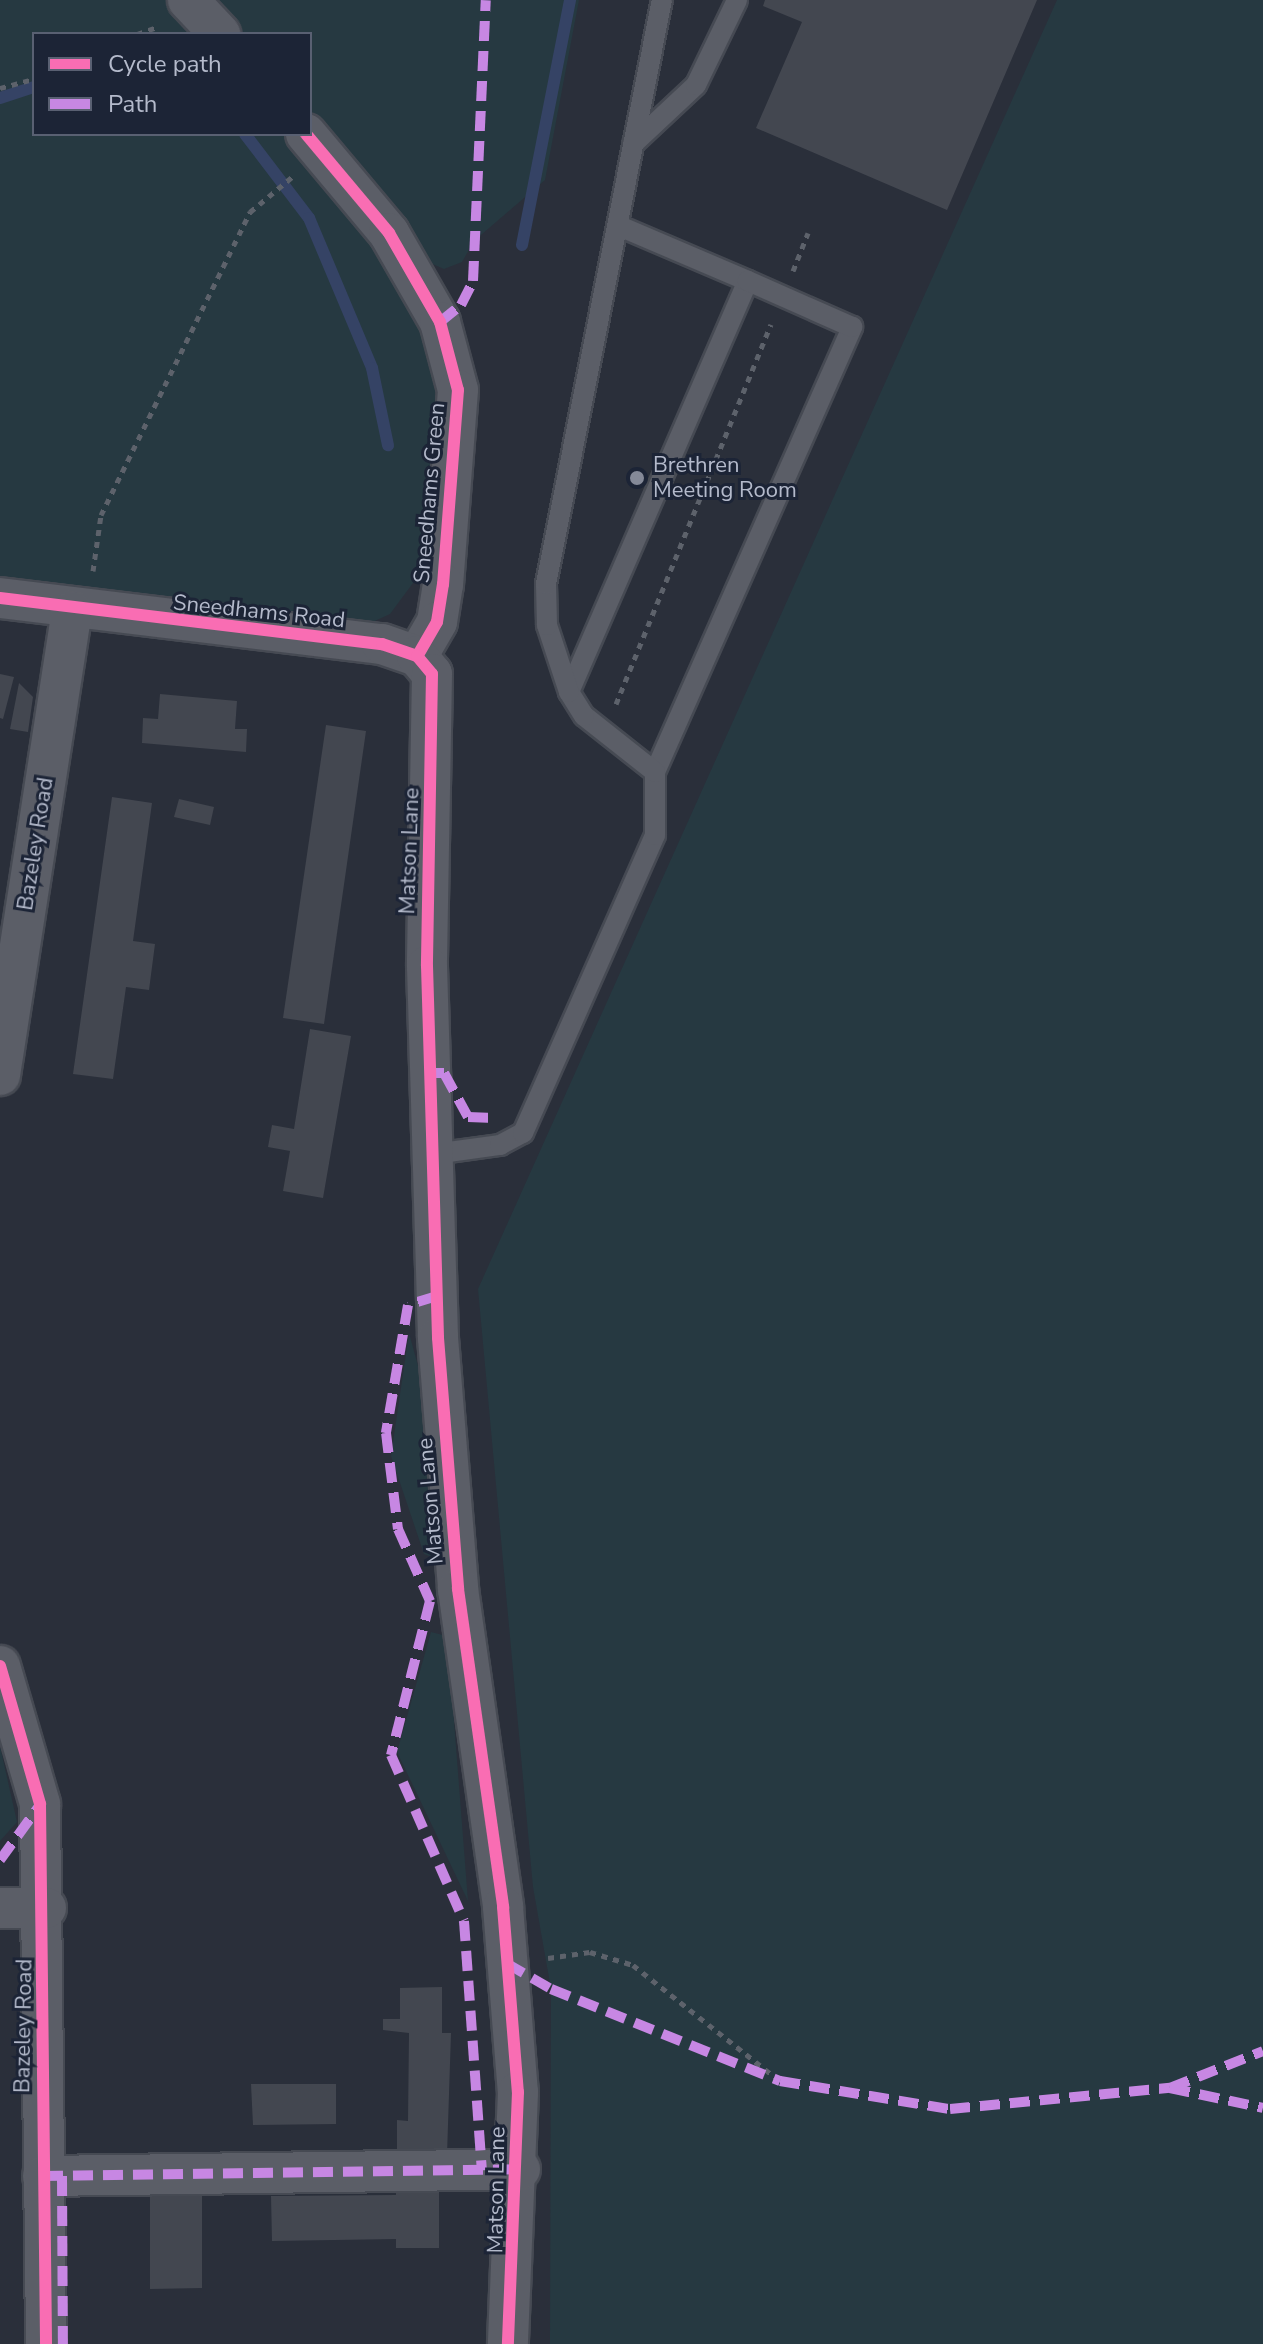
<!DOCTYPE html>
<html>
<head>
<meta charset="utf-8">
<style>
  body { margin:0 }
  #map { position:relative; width:1263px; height:2344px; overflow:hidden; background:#2a2f3a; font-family:"Nunito Sans",sans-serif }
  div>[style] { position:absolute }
  .green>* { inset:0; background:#263941 }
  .stream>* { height:12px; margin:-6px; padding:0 6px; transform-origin:6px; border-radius:6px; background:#354365 }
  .building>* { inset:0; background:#434750 }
  .path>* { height:5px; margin-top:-2.5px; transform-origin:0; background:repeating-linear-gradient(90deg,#5d626b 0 6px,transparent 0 12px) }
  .roads { filter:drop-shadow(2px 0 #464a53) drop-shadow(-2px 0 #464a53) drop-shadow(0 2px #464a53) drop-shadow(0 -2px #464a53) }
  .lane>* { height:20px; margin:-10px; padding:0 10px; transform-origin:10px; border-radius:10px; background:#5b5e67 }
  .street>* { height:40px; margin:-20px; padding:0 20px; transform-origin:20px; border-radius:20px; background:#5b5e67 }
  .quiet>* { height:10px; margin-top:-5px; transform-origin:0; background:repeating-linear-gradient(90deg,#c787e3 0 20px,transparent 0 30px) }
  .cycleway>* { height:12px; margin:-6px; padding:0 6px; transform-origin:6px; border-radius:6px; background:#f96db3 }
  .dots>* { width:22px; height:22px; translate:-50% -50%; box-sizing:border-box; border:4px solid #1c2436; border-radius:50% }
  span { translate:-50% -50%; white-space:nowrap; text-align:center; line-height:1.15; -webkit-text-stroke:6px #1c2436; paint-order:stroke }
  .poi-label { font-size:22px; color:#b4bacb }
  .left { translate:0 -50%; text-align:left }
  .street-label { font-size:22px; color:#b4bacb }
  .legend { position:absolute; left:32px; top:32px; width:280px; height:104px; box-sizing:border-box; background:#1c2436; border:2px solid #596072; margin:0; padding:10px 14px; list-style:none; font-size:24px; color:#b4bacb }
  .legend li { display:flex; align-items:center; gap:16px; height:40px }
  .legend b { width:40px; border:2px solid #596072 }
</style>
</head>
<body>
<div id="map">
  <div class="green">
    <i style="clip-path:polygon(0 0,180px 0,211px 34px,34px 34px,34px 134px,299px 134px,344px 190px,444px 360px,423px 551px,413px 583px,390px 614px,366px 625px,0 580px)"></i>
    <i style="clip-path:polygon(205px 0,579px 0,545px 180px,474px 241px,462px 262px,444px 269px,423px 260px,310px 115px,310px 34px,236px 34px)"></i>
    <i style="clip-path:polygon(1057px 0,1263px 0,1263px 2344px,550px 2344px,551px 1989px,533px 1887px,478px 1289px)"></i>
    <i style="clip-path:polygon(409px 1333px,423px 1384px,432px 1557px,424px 1554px,391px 1456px)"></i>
    <i style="clip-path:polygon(431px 1632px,443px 1635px,450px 1670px,468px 1901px,397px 1752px)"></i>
    <i style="clip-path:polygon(0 1746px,17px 1822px,0 1841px)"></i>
  </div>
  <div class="stream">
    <i style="left:0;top:98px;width:36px;rotate:-18deg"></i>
    <i style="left:245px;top:134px;width:106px;rotate:52.7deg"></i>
    <i style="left:309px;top:218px;width:163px;rotate:67.2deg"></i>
    <i style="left:372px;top:368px;width:79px;rotate:78.3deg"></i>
    <i style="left:522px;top:245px;width:250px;rotate:-78.9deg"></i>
  </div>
  <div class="building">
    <i style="clip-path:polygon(765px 0,1037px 0,947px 210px,756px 128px,802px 22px,763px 6px)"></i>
    <i style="clip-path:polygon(0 674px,14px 677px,3px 719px,0 718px)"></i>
    <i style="clip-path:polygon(19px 683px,33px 697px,28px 732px,10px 729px)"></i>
    <i style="clip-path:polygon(160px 694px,237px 701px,235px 729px,247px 729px,246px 752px,142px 743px,143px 718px,158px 719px)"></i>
    <i style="clip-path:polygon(326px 725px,366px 731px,324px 1024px,283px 1018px)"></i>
    <i style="clip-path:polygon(112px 797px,152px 803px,133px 941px,155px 944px,149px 990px,126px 987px,113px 1079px,73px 1074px)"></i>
    <i style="clip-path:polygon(179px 799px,214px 807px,210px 825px,174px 817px)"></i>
    <i style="clip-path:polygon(310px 1029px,351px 1036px,323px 1198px,283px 1191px,290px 1151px,268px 1147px,272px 1125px,294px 1129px)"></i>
    <i style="clip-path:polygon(442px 1987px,442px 2033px,451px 2033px,447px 2155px,397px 2154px,397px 2120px,408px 2121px,409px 2033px,383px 2030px,383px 2019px,400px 2019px,400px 1988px)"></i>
    <i style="clip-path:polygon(251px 2084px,336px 2084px,336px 2124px,253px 2125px)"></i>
    <i style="clip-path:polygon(396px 2185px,439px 2185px,439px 2248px,396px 2248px,396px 2239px,272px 2241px,271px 2196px,396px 2195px)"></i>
    <i style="clip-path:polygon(150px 2187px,202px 2187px,202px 2288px,150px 2289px)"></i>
  </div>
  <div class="path">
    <i style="left:137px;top:34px;width:21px;rotate:-19deg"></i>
    <i style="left:0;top:88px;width:35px;rotate:-15deg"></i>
    <i style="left:793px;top:271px;width:41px;rotate:-68.5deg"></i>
    <i style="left:93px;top:571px;width:57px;rotate:-81.9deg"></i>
    <i style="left:101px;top:515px;width:338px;rotate:-63.8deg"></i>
    <i style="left:250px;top:212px;width:55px;rotate:-39.8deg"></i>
    <i style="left:616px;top:704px;width:410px;rotate:-67.8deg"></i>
    <i style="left:548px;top:1958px;width:42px;rotate:-8.1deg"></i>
    <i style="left:590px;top:1952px;width:45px;rotate:16.8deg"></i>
    <i style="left:633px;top:1965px;width:187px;rotate:38.3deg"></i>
  </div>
  <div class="roads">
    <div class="lane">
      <i style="left:633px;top:144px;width:86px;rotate:-43.1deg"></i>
      <i style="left:696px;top:85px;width:94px;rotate:-64.2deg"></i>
      <i style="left:569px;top:692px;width:448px;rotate:-66.5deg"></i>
      <i style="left:748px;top:281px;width:142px;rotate:-156.9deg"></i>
      <i style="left:655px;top:772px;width:487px;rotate:-66.1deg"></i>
      <i style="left:852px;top:327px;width:114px;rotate:-156.1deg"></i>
      <i style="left:434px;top:1154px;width:67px;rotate:-7.8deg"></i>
      <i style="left:500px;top:1145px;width:26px;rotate:-28deg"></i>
      <i style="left:523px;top:1133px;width:326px;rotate:-66.1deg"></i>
      <i style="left:655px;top:835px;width:63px;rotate:-90deg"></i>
      <i style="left:655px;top:772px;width:90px;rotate:-141.7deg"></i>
      <i style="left:584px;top:716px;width:28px;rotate:-122deg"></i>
      <i style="left:569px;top:692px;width:71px;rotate:-108.2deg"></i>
      <i style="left:547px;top:625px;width:41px;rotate:-91.4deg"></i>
      <i style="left:546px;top:584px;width:595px;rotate:-78.77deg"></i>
    </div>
    <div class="street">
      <i style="left:188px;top:0;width:47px;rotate:46.7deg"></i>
      <i style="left:306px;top:134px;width:129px;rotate:50deg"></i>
      <i style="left:389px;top:233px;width:103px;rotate:60.2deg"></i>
      <i style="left:440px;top:322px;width:70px;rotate:75.2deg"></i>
      <i style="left:458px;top:390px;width:195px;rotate:94.4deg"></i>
      <i style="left:443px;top:584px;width:38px;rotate:99deg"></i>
      <i style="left:437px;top:622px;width:39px;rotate:120deg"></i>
      <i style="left:0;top:598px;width:385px;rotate:6.9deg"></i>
      <i style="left:382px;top:644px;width:37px;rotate:19deg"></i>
      <i style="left:417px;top:656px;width:23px;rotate:50deg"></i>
      <i style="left:432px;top:674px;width:292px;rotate:91deg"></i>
      <i style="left:427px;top:966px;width:372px;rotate:88.3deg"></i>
      <i style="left:438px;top:1338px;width:252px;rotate:85.4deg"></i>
      <i style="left:458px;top:1589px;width:321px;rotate:81.9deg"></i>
      <i style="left:503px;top:1907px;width:186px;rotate:85.4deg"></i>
      <i style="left:518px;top:2092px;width:252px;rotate:92.3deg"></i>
      <i style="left:0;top:1075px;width:469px;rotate:-81.2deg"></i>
      <i style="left:0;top:1666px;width:144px;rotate:73.8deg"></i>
      <i style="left:40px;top:1804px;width:540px;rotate:89.36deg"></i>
      <i style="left:0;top:1908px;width:46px"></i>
      <i style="left:43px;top:2176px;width:477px;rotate:-0.8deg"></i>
    </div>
  </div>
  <div class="quiet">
    <i style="left:440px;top:322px;width:27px;rotate:-39deg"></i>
    <i style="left:461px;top:305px;width:27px;rotate:-63deg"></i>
    <i style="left:473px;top:281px;width:281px;rotate:-87.4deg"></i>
    <i style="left:430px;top:1073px;width:14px"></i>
    <i style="left:444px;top:1073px;width:50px;rotate:61.4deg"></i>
    <i style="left:468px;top:1117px;width:26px;rotate:2deg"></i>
    <i style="left:437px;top:1296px;width:30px;rotate:163deg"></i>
    <i style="left:408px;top:1305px;width:130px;rotate:99.8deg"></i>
    <i style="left:386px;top:1433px;width:97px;rotate:82.9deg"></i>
    <i style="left:398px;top:1529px;width:79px;rotate:66deg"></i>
    <i style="left:430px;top:1601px;width:159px;rotate:104.2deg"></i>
    <i style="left:391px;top:1755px;width:181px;rotate:66.3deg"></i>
    <i style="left:464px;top:1921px;width:250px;rotate:85.9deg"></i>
    <i style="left:0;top:1860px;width:68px;rotate:-54deg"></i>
    <i style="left:506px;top:1963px;width:52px;rotate:30deg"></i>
    <i style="left:551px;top:1989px;width:247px;rotate:21.9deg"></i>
    <i style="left:780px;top:2081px;width:172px;rotate:9.4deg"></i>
    <i style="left:950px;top:2109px;width:221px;rotate:-5.5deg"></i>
    <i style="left:1170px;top:2088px;width:100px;rotate:-21.7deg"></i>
    <i style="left:1170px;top:2088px;width:95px;rotate:12.1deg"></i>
    <i style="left:43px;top:2176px;width:476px;rotate:-0.8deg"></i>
    <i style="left:62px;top:2176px;width:168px;rotate:89.7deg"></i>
  </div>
  <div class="cycleway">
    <i style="left:306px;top:134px;width:129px;rotate:50deg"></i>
    <i style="left:389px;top:233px;width:103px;rotate:60.2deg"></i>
    <i style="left:440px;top:322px;width:70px;rotate:75.2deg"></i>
    <i style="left:458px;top:390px;width:195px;rotate:94.4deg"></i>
    <i style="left:443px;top:584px;width:38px;rotate:99deg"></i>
    <i style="left:437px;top:622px;width:39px;rotate:120deg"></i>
    <i style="left:0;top:598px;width:385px;rotate:6.9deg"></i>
    <i style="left:382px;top:644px;width:37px;rotate:19deg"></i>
    <i style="left:417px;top:656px;width:23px;rotate:50deg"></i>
    <i style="left:432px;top:674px;width:292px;rotate:91deg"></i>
    <i style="left:427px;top:966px;width:372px;rotate:88.3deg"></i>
    <i style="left:438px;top:1338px;width:252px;rotate:85.4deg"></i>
    <i style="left:458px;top:1589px;width:321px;rotate:81.9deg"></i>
    <i style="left:503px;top:1907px;width:186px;rotate:85.4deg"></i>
    <i style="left:518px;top:2092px;width:252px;rotate:92.3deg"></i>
    <i style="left:0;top:1666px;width:144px;rotate:73.8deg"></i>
    <i style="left:40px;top:1804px;width:540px;rotate:89.36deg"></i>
  </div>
  <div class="dots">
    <i style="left:637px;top:478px;background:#848998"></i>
  </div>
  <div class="poi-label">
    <span class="left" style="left:653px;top:478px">Brethren<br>Meeting Room</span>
  </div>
  <div class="street-label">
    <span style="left:430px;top:493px;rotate:-85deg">Sneedhams Green</span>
    <span style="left:259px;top:612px;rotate:6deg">Sneedhams Road</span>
    <span style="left:36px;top:844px;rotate:-81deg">Bazeley Road</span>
    <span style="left:410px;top:851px;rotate:-88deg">Matson Lane</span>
    <span style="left:431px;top:1501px;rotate:-95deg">Matson Lane</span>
    <span style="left:24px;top:2026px;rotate:-89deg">Bazeley Road</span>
    <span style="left:497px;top:2190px;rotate:-89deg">Matson Lane</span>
  </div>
  <ul class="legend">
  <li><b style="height:10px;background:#f96db3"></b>Cycle path</li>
  <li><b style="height:10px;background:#c787e3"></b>Path</li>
  </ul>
</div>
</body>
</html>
